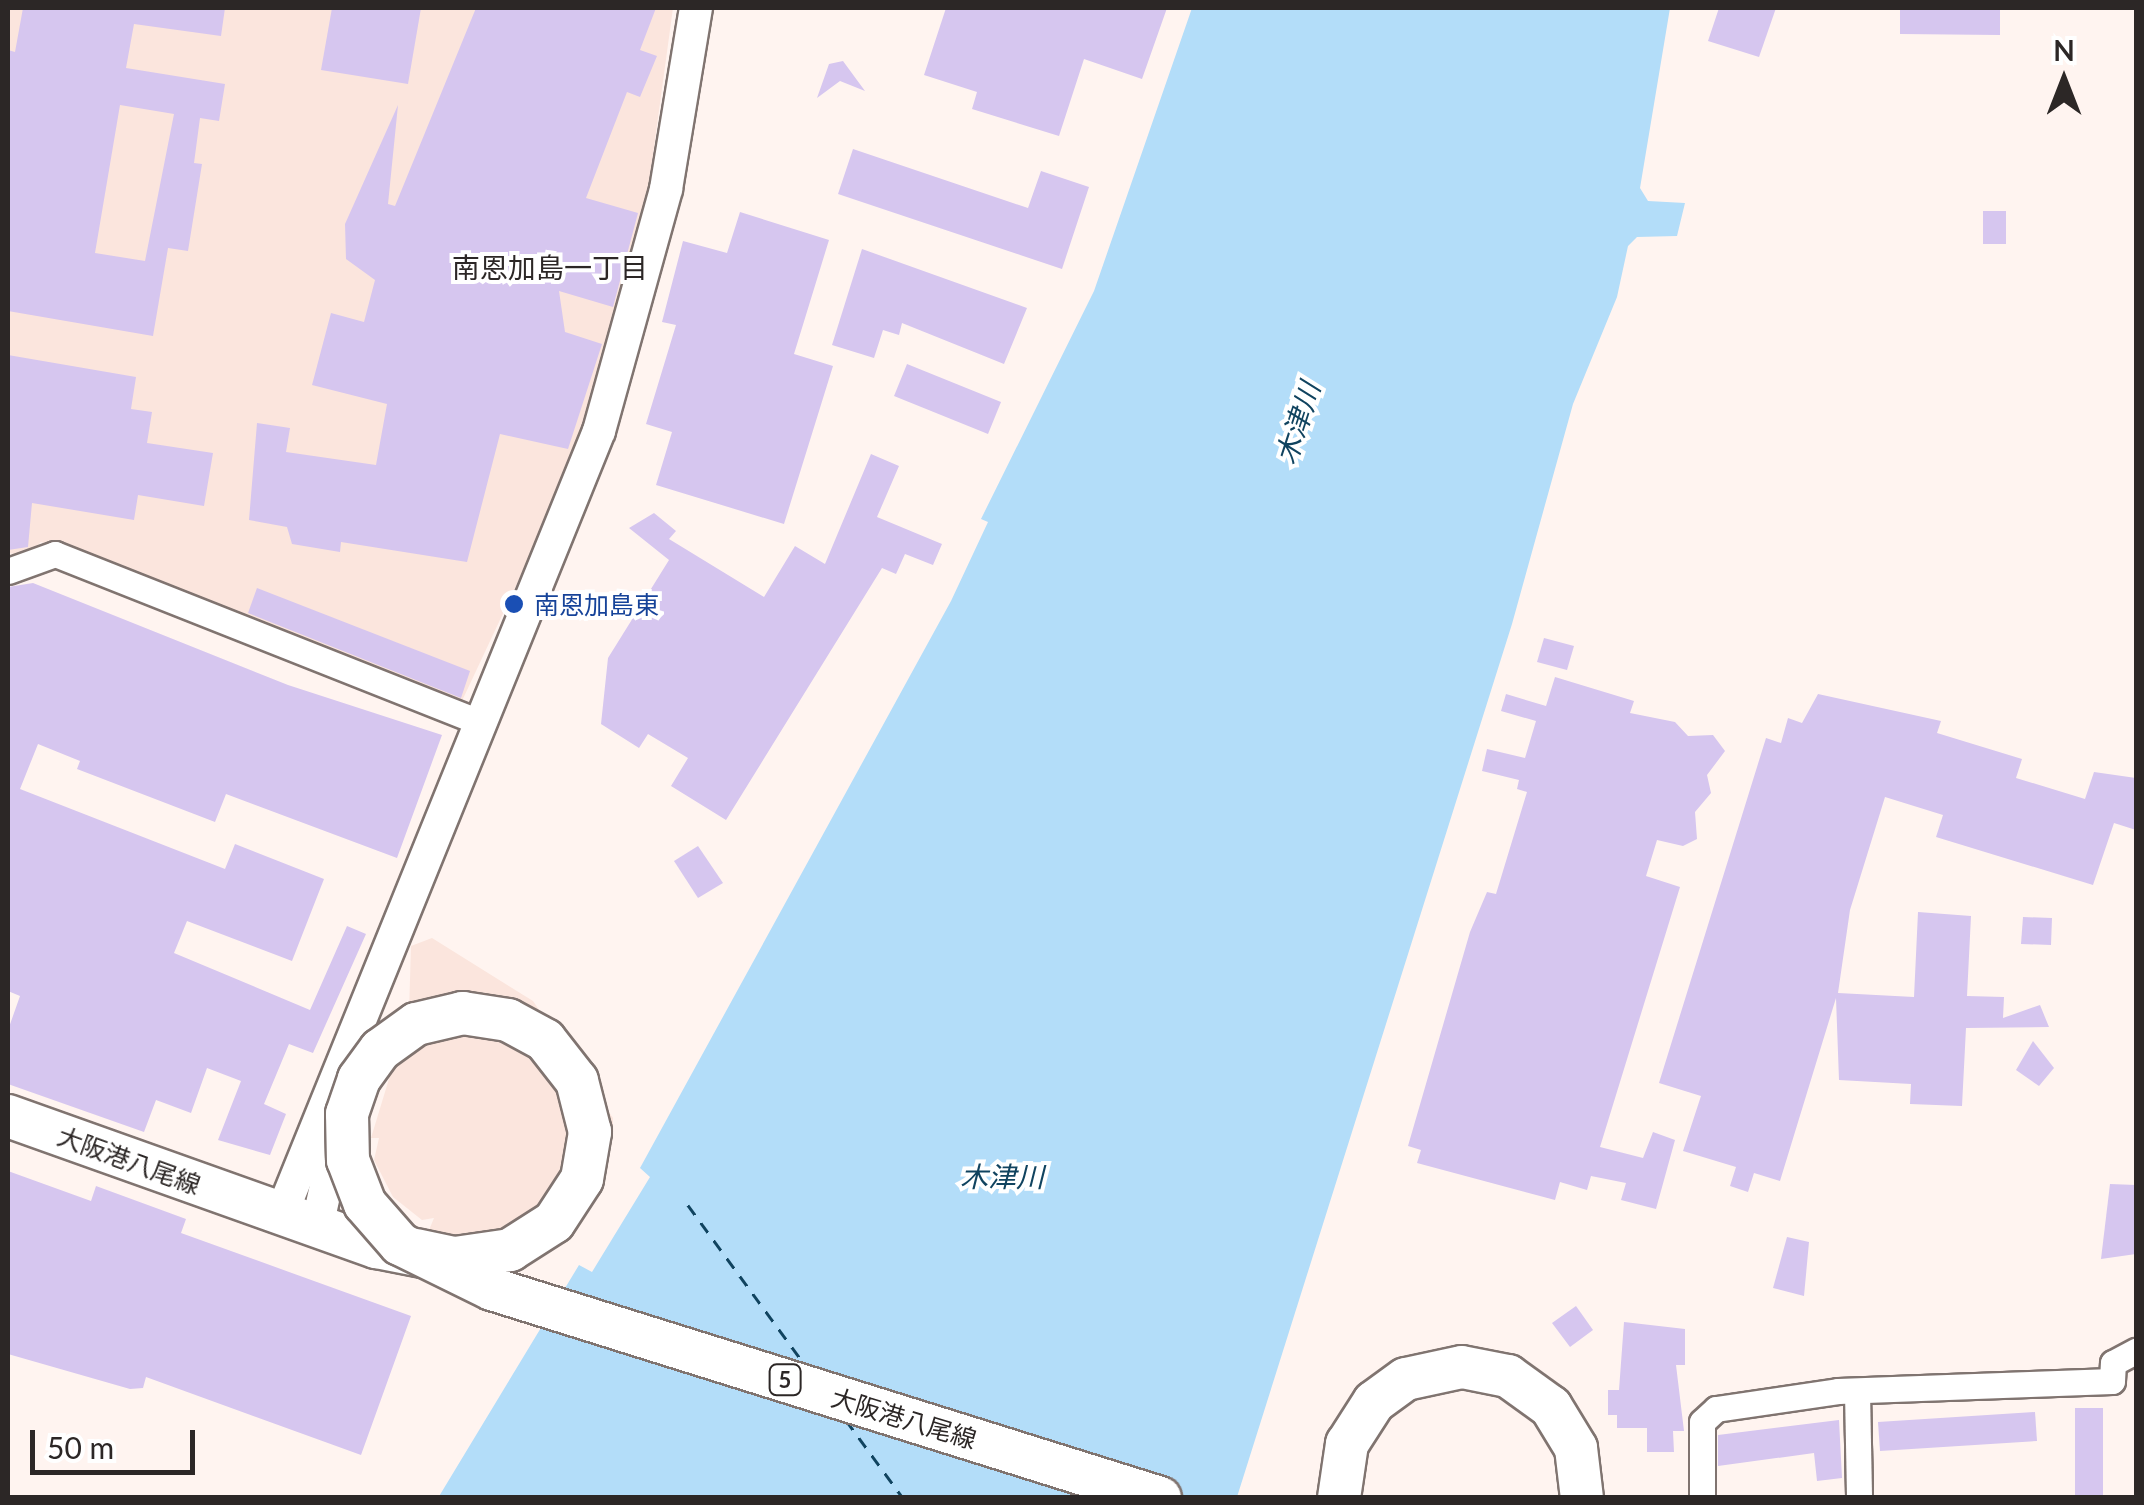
<!DOCTYPE html>
<html>
<head>
<meta charset="utf-8">
<style>
  body { margin:0 }
  #map { position:relative; width:2144px; height:1505px; overflow:hidden; background:#fff4f0; font-family:Lato,"Noto Sans JP",sans-serif }
  div>[style] { position:absolute }
  .built>* { inset:0; background:#fbe5dd }
  .water>* { inset:0; background:#b3ddf9 }
  .ferry>* { height:2.5px; margin-top:-1.25px; transform-origin:0; background:repeating-linear-gradient(90deg,#10435f 0 12px,transparent 0 22px) }
  .building>* { inset:0; background:#d6c6ef }
  .roads { filter:drop-shadow(2px 0 #807470) drop-shadow(-2px 0 #807470) drop-shadow(0 2px #807470) drop-shadow(0 -2px #807470) }
  .minor>* { height:25px; margin:-12.5px; padding:0 12.5px; transform-origin:12.5px; border-radius:12.5px; background:#fff }
  .tertiary>* { height:32px; margin:-16px; padding:0 16px; transform-origin:16px; border-radius:16px; background:#fff }
  .primary>* { height:42px; margin:-21px; padding:0 21px; transform-origin:21px; border-radius:21px; background:#fff }
  .bridges { filter:drop-shadow(2px 0 #807470) drop-shadow(-2px 0 #807470) drop-shadow(0 2px #807470) drop-shadow(0 -2px #807470) }
  .primary-bridge>* { height:42px; margin:-21px; padding:0 21px; transform-origin:21px; border-radius:21px; background:#fff }
  .dots>* { width:28px; height:28px; translate:-50% -50%; box-sizing:border-box; border:5px solid #fff; border-radius:50% }
  span { translate:-50% -50%; white-space:nowrap; text-align:center; line-height:1.15; -webkit-text-stroke:8px #fff; paint-order:stroke }
  .shield-label span { padding:2px 8px; background:#fff; border:2px solid; border-radius:8px; -webkit-text-stroke-width:0 }
  .shield-label { font-size:22px; color:#2c2726; font-weight:700 }
  .transit-label { font-size:25px; color:#164399 }
  .left { translate:0 -50%; text-align:left }
  .street-label { font-size:25px; color:#2c2726 }
  .neighbourhood-label { font-size:28px; color:#2c2726 }
  .water-label { font-size:28px; color:#10435f; font-style:italic }
  .frame { position:absolute; inset:0; border:10px solid #2c2726; pointer-events:none }
  .north { position:absolute; left:2014px; top:30px; width:100px; height:100px; -webkit-text-stroke:8px #fff; paint-order:stroke; rotate:0deg; font-size:28px; font-weight:700; line-height:40px; text-align:center; color:#2c2726 }
  .north::after { content:''; display:block; margin:auto; width:35px; height:45px; background:#2c2726; clip-path:polygon(50% 0,100% 100%,50% 72%,0 100%) }
  .scale { position:absolute; left:30px; top:1430px; width:165px; height:45px; box-sizing:border-box; border:5px solid #2c2726; border-top:0; padding-left:12px; font-size:30px; line-height:35px; white-space:nowrap; color:#2c2726; -webkit-text-stroke:8px #fff; paint-order:stroke }
</style>
</head>
<body>
<div id="map">
  <div class="built">
    <i style="clip-path:polygon(8px 8px,673px 8px,648px 191px,576px 458px,461px 703px,41px 542px,27px 556px,8px 553px)"></i>
    <i style="clip-path:polygon(432px 938px,533px 1001px,613px 1118px,613px 1130px,587px 1207px,413px 1269px,434px 1218px,422px 1220px,393px 1197px,374px 1160px,379px 1138px,371px 1138px,409px 1013px,411px 946px)"></i>
  </div>
  <div class="water">
    <i style="clip-path:polygon(1192px 8px,1670px 8px,1640px 188px,1648px 201px,1685px 203px,1677px 236px,1637px 237px,1628px 246px,1617px 297px,1573px 404px,1512px 624px,1237px 1497px,438px 1498px,579px 1265px,592px 1272px,650px 1177px,640px 1168px,951px 601px,988px 522px,981px 519px,1094px 291px)"></i>
  </div>
  <div class="ferry">
    <i style="left:688px;top:1205px;width:198px;rotate:53.8deg"></i>
    <i style="left:846px;top:1420px;width:97px;rotate:53.8deg"></i>
  </div>
  <div class="building">
    <i style="clip-path:polygon(evenodd,23px 8px,225px 8px,221px 36px,134px 24px,126px 68px,225px 84px,219px 121px,200px 118px,194px 163px,202px 164px,188px 251px,168px 248px,153px 336px,8px 311px,8px 50px,15px 52px,23px 8px,120px 105px,174px 114px,145px 261px,95px 253px,120px 105px)"></i>
    <i style="clip-path:polygon(332px 8px,421px 8px,408px 84px,321px 70px)"></i>
    <i style="clip-path:polygon(476px 8px,656px 8px,640px 50px,657px 56px,640px 97px,627px 92px,586px 198px,638px 213px,613px 307px,559px 291px,565px 332px,602px 344px,568px 449px,500px 434px,467px 562px,341px 542px,340px 552px,292px 544px,287px 527px,249px 520px,257px 423px,290px 428px,286px 452px,376px 465px,387px 404px,312px 385px,331px 313px,364px 322px,375px 280px,346px 259px,345px 224px,398px 105px,388px 204px,395px 206px)"></i>
    <i style="clip-path:polygon(946px 8px,1167px 8px,1142px 79px,1084px 59px,1059px 136px,972px 109px,977px 92px,924px 75px)"></i>
    <i style="clip-path:polygon(1719px 8px,1776px 8px,1759px 57px,1708px 41px)"></i>
    <i style="clip-path:polygon(1900px 8px,2000px 8px,2000px 35px,1900px 34px)"></i>
    <i style="clip-path:polygon(843px 61px,865px 91px,840px 81px,817px 98px,829px 64px)"></i>
    <i style="clip-path:polygon(853px 149px,1028px 208px,1041px 171px,1089px 187px,1062px 269px,838px 194px)"></i>
    <i style="clip-path:polygon(1983px 211px,2006px 211px,2006px 244px,1983px 244px)"></i>
    <i style="clip-path:polygon(740px 212px,829px 240px,794px 354px,833px 366px,784px 524px,656px 485px,672px 432px,646px 424px,676px 325px,662px 322px,683px 241px,727px 253px)"></i>
    <i style="clip-path:polygon(862px 249px,1027px 308px,1004px 364px,902px 323px,899px 335px,883px 330px,874px 358px,832px 345px)"></i>
    <i style="clip-path:polygon(8px 355px,136px 377px,131px 409px,152px 412px,147px 443px,213px 453px,204px 506px,138px 495px,134px 520px,32px 503px,28px 547px,8px 550px)"></i>
    <i style="clip-path:polygon(907px 364px,1001px 402px,988px 434px,894px 396px)"></i>
    <i style="clip-path:polygon(871px 454px,899px 466px,877px 517px,942px 544px,933px 565px,905px 554px,896px 574px,882px 568px,726px 820px,671px 786px,688px 758px,648px 734px,639px 748px,601px 724px,608px 658px,669px 560px,629px 528px,654px 513px,676px 531px,669px 539px,764px 597px,795px 546px,825px 564px)"></i>
    <i style="clip-path:polygon(33px 583px,288px 685px,442px 735px,397px 858px,226px 794px,215px 822px,77px 769px,80px 761px,38px 744px,20px 789px,225px 869px,235px 844px,324px 879px,292px 961px,187px 921px,174px 953px,310px 1010px,347px 926px,366px 934px,313px 1053px,289px 1044px,264px 1104px,286px 1114px,270px 1155px,218px 1140px,241px 1081px,207px 1068px,191px 1113px,156px 1100px,144px 1132px,8px 1084px,8px 1030px,20px 996px,8px 991px,8px 587px)"></i>
    <i style="clip-path:polygon(257px 588px,470px 671px,461px 698px,248px 613px)"></i>
    <i style="clip-path:polygon(1544px 638px,1574px 646px,1567px 670px,1537px 662px)"></i>
    <i style="clip-path:polygon(1555px 677px,1634px 701px,1630px 713px,1675px 722px,1688px 736px,1713px 735px,1725px 751px,1707px 775px,1711px 793px,1695px 812px,1697px 839px,1683px 846px,1657px 840px,1646px 876px,1680px 887px,1600px 1147px,1643px 1158px,1653px 1132px,1675px 1140px,1656px 1209px,1621px 1200px,1626px 1183px,1591px 1176px,1587px 1190px,1560px 1182px,1555px 1200px,1417px 1163px,1421px 1150px,1408px 1146px,1470px 932px,1487px 892px,1496px 894px,1527px 792px,1517px 789px,1519px 780px,1482px 771px,1487px 749px,1525px 758px,1536px 721px,1501px 711px,1506px 694px,1546px 706px)"></i>
    <i style="clip-path:polygon(1818px 694px,1941px 721px,1937px 733px,2022px 759px,2016px 778px,2085px 799px,2094px 772px,2136px 778px,2136px 830px,2114px 823px,2093px 885px,1936px 837px,1943px 815px,1885px 797px,1850px 910px,1838px 993px,1914px 997px,1918px 912px,1971px 916px,1967px 996px,2004px 997px,2003px 1018px,2040px 1005px,2049px 1027px,1966px 1028px,1962px 1106px,1910px 1104px,1911px 1084px,1839px 1080px,1836px 998px,1780px 1181px,1754px 1173px,1748px 1192px,1730px 1186px,1736px 1167px,1683px 1151px,1701px 1096px,1659px 1083px,1766px 738px,1781px 743px,1788px 718px,1802px 723px)"></i>
    <i style="clip-path:polygon(698px 846px,723px 883px,698px 898px,674px 861px)"></i>
    <i style="clip-path:polygon(2023px 917px,2052px 918px,2051px 945px,2021px 944px)"></i>
    <i style="clip-path:polygon(2033px 1041px,2054px 1068px,2039px 1086px,2016px 1070px)"></i>
    <i style="clip-path:polygon(8px 1171px,91px 1201px,96px 1186px,186px 1219px,181px 1233px,411px 1316px,361px 1455px,146px 1377px,143px 1388px,130px 1389px,8px 1354px)"></i>
    <i style="clip-path:polygon(2110px 1184px,2136px 1185px,2136px 1254px,2101px 1259px)"></i>
    <i style="clip-path:polygon(1787px 1237px,1809px 1242px,1804px 1296px,1773px 1288px)"></i>
    <i style="clip-path:polygon(1576px 1306px,1593px 1330px,1570px 1347px,1552px 1323px)"></i>
    <i style="clip-path:polygon(1624px 1322px,1685px 1329px,1685px 1365px,1676px 1365px,1684px 1431px,1673px 1431px,1674px 1452px,1647px 1452px,1647px 1428px,1617px 1428px,1617px 1415px,1608px 1415px,1608px 1390px,1619px 1390px)"></i>
    <i style="clip-path:polygon(2075px 1408px,2103px 1408px,2103px 1498px,2075px 1498px)"></i>
    <i style="clip-path:polygon(2035px 1412px,2037px 1441px,1880px 1451px,1878px 1422px)"></i>
    <i style="clip-path:polygon(1839px 1420px,1842px 1478px,1817px 1481px,1814px 1453px,1718px 1466px,1718px 1435px)"></i>
  </div>
  <div class="roads">
    <div class="minor">
      <i style="left:8px;top:571px;width:50px;rotate:-19.9deg"></i>
      <i style="left:55px;top:554px;width:458px;rotate:21.6deg"></i>
      <i style="left:1857px;top:1391px;width:107px;rotate:88.9deg"></i>
      <i style="left:1702px;top:1498px;width:76px;rotate:-90deg"></i>
      <i style="left:1702px;top:1422px;width:19px;rotate:-43deg"></i>
      <i style="left:1716px;top:1409px;width:123px;rotate:-8.4deg"></i>
      <i style="left:1838px;top:1391px;width:274px;rotate:-2.1deg"></i>
      <i style="left:2112px;top:1381px;width:18px;rotate:-87deg"></i>
      <i style="left:2113px;top:1363px;width:26px;rotate:-28deg"></i>
    </div>
    <div class="tertiary">
      <i style="left:281px;top:1215px;width:846px;rotate:-67.92deg"></i>
      <i style="left:599px;top:431px;width:251px;rotate:-74.5deg"></i>
      <i style="left:666px;top:189px;width:183px;rotate:-80.6deg"></i>
      <i style="left:317px;top:1227px;width:102px;rotate:-77.6deg"></i>
    </div>
    <div class="primary">
      <i style="left:8px;top:1116px;width:391px;rotate:19.6deg"></i>
      <i style="left:376px;top:1247px;width:53px;rotate:10.9deg"></i>
      <i style="left:1339px;top:1498px;width:55px;rotate:-81.6deg"></i>
      <i style="left:1347px;top:1444px;width:50px;rotate:-57.3deg"></i>
      <i style="left:1374px;top:1402px;width:39px;rotate:-36deg"></i>
      <i style="left:1406px;top:1379px;width:57px;rotate:-12.1deg"></i>
      <i style="left:1462px;top:1367px;width:47px;rotate:11.1deg"></i>
      <i style="left:1508px;top:1376px;width:53px;rotate:35.8deg"></i>
      <i style="left:1551px;top:1407px;width:48px;rotate:58.6deg"></i>
      <i style="left:1576px;top:1448px;width:50px;rotate:83.2deg"></i>
    </div>
  </div>
  <div class="bridges">
    <div class="primary-bridge">
      <i style="left:416px;top:1250px;width:40px;rotate:12deg"></i>
      <i style="left:455px;top:1258px;width:56px;rotate:-8.3deg"></i>
      <i style="left:510px;top:1250px;width:52px;rotate:-32.5deg"></i>
      <i style="left:554px;top:1222px;width:51px;rotate:-56.9deg"></i>
      <i style="left:582px;top:1179px;width:48px;rotate:-80.3deg"></i>
      <i style="left:590px;top:1132px;width:53px;rotate:-104.3deg"></i>
      <i style="left:577px;top:1081px;width:52px;rotate:-128deg"></i>
      <i style="left:545px;top:1040px;width:42px;rotate:-151.6deg"></i>
      <i style="left:508px;top:1020px;width:46px;rotate:-171.2deg"></i>
      <i style="left:463px;top:1013px;width:48px;rotate:166.8deg"></i>
      <i style="left:416px;top:1024px;width:44px;rotate:144.2deg"></i>
      <i style="left:380px;top:1050px;width:36px;rotate:126deg"></i>
      <i style="left:359px;top:1079px;width:37px;rotate:109deg"></i>
      <i style="left:347px;top:1114px;width:46px;rotate:88.8deg"></i>
      <i style="left:348px;top:1160px;width:47px;rotate:68.9deg"></i>
      <i style="left:365px;top:1204px;width:53px;rotate:48.8deg"></i>
      <i style="left:400px;top:1244px;width:102px;rotate:26.1deg"></i>
      <i style="left:492px;top:1289px;width:700px;rotate:17.37deg"></i>
    </div>
  </div>
  <div class="dots">
    <i style="left:514px;top:604px;background:#1a4fb4"></i>
  </div>
  <div class="shield-label">
    <span style="left:785px;top:1380px">5</span>
  </div>
  <div class="transit-label">
    <span class="left" style="left:534px;top:604px">南恩加島東</span>
  </div>
  <div class="street-label">
    <span style="left:129px;top:1160px;rotate:20deg">大阪港八尾線</span>
    <span style="left:904px;top:1418px;rotate:17deg">大阪港八尾線</span>
  </div>
  <div class="neighbourhood-label">
    <span style="left:550px;top:267px">南恩加島一丁目</span>
  </div>
  <div class="water-label">
    <span style="left:1297px;top:423px;rotate:-72deg">木津川</span>
    <span style="left:1002px;top:1176px">木津川</span>
  </div>
  <div class="frame"></div>
  <div class="north">N</div>
  <div class="scale">50 m</div>
</div>
</body>
</html>
